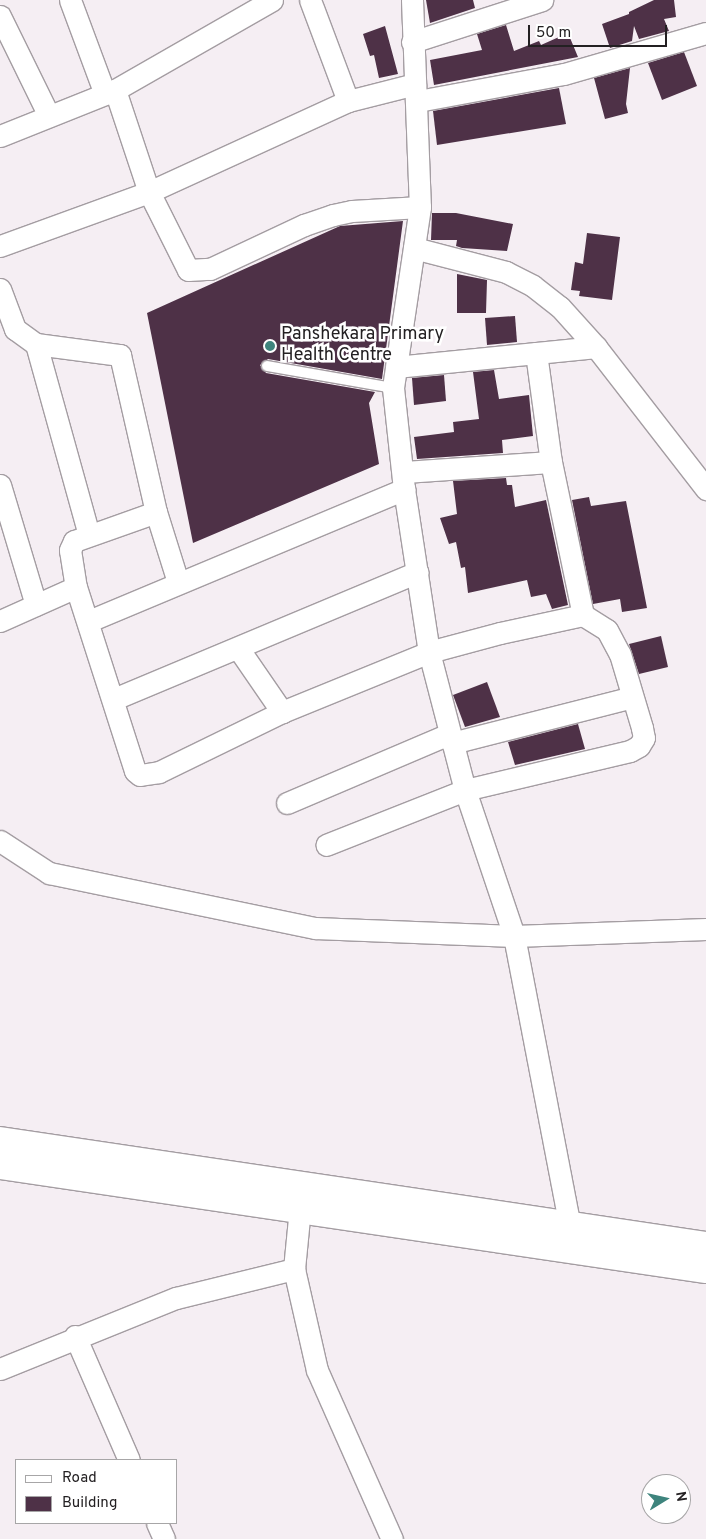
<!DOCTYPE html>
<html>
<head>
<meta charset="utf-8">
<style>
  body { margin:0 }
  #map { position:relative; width:706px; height:1539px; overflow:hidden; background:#f5eef3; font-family:Overpass,sans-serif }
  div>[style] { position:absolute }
  .building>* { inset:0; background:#4e3147 }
  .roads { filter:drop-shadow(1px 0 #a49da2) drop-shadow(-1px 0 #a49da2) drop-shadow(0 1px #a49da2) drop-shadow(0 -1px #a49da2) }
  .lane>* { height:10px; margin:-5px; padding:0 5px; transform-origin:5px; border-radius:5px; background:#fff }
  .street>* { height:21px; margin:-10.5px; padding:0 10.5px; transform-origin:10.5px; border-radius:10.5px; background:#fff }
  .secondary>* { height:28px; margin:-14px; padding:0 14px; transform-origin:14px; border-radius:14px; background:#fff }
  .dots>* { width:14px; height:14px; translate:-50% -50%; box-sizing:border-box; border:2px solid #fff; border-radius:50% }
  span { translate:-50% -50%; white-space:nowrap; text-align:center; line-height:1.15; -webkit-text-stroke:5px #fff; paint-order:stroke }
  .poi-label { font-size:18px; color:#232022 }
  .left { translate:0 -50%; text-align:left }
  .legend { position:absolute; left:15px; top:1459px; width:162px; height:65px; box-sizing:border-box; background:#fff; border:1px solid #a7a6a7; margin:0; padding:6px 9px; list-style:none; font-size:15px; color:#232022 }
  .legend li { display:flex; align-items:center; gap:10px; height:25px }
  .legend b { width:25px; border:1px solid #a7a6a7 }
  .north { position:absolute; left:641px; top:1474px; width:50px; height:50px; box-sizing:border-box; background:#fff; border:1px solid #a7a6a7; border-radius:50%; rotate:81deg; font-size:14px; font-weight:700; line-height:20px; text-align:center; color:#232022 }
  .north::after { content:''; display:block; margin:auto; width:18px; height:22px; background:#3e847d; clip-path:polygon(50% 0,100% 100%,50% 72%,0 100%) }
  .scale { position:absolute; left:528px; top:25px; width:139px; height:22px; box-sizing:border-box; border:2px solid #232022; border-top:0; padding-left:6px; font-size:15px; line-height:18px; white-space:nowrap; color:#232022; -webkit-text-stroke:4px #fff; paint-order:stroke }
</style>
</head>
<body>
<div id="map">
  <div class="building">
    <i style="clip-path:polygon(426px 0,473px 0,475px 8px,430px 23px)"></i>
    <i style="clip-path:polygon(654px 0,674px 0,676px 17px,664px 19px,669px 31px,639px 39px,634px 26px,632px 41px,610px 48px,602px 24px,629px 14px,629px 12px)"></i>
    <i style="clip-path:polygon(506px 25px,514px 51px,539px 41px,541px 45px,568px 33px,578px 57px,434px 85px,430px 60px,482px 50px,477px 34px)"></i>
    <i style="clip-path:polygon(385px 26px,398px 74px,379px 78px,374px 55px,370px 56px,363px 34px)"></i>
    <i style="clip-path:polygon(684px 52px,697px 86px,662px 100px,648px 63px)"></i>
    <i style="clip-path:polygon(630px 68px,626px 104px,628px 113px,605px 119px,594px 78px)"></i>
    <i style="clip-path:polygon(559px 88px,566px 124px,437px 145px,433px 111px)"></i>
    <i style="clip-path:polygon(432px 213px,456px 213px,513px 224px,507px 251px,462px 248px,456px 246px,457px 240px,431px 240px)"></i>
    <i style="clip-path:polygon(403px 221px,382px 379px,268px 359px,260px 365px,266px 373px,375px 392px,369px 403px,379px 464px,193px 543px,147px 313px,340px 226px)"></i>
    <i style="clip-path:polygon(587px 233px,620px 237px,612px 300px,579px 296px,580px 291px,571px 290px,575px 262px,583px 264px)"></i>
    <i style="clip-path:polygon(457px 274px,487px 280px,486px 313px,457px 313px)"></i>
    <i style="clip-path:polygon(515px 316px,517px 342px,487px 345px,485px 318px)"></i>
    <i style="clip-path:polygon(494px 370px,499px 399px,529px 395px,533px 436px,502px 440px,503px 453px,417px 459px,414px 437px,454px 432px,453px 422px,479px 419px,473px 372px)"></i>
    <i style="clip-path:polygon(444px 375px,446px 401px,414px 405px,412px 378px)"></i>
    <i style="clip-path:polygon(506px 478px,507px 485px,512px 485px,515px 507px,546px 500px,568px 605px,552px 609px,546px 594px,531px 597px,527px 580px,468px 593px,465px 567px,461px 568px,456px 542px,449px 544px,440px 518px,457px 514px,453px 481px)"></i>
    <i style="clip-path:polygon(589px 497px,591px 506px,626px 501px,647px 608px,622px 612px,620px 599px,593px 604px,572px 500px)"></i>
    <i style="clip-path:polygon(661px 636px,668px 667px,639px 674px,629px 644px)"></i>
    <i style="clip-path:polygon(487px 682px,500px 717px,465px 727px,453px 695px)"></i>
    <i style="clip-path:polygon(578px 724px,585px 749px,515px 765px,508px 742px)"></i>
  </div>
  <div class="roads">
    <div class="lane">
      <i style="left:267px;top:366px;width:128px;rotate:9.9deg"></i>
    </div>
    <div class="street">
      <i style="left:70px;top:0;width:100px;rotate:69.6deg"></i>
      <i style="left:310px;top:0;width:108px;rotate:69.4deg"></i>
      <i style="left:412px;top:0;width:207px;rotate:87.8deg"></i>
      <i style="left:420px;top:207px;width:183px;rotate:98.5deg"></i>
      <i style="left:393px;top:388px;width:102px;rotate:83.8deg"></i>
      <i style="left:404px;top:489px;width:165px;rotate:81.3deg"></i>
      <i style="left:429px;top:652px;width:143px;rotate:75.4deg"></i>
      <i style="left:465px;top:790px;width:154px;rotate:71.4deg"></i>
      <i style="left:514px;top:936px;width:296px;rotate:79.1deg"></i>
      <i style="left:0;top:16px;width:111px;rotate:63.9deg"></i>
      <i style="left:412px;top:42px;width:137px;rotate:-17.9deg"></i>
      <i style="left:115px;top:90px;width:108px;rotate:71.6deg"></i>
      <i style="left:149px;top:192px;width:87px;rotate:63.4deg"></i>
      <i style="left:188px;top:270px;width:22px;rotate:-3deg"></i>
      <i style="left:210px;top:269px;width:104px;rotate:-25.1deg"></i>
      <i style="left:304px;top:225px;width:31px;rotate:-19deg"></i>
      <i style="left:333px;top:215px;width:19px;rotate:-12deg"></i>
      <i style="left:352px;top:211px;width:68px;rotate:-3.4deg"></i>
      <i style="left:418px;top:101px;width:148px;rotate:-10.5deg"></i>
      <i style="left:564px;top:74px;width:148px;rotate:-16.1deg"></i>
      <i style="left:0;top:136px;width:124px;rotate:-21.8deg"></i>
      <i style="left:115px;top:90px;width:181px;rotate:-29.8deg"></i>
      <i style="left:0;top:246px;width:158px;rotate:-19.9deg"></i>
      <i style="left:149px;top:192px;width:219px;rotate:-24.6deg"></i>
      <i style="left:348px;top:101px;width:69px;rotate:-14.2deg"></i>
      <i style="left:414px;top:248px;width:95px;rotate:14.6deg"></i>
      <i style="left:506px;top:272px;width:30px;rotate:27deg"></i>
      <i style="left:533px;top:286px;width:34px;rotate:38deg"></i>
      <i style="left:560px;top:307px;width:54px;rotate:48deg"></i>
      <i style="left:596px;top:347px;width:180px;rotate:52.2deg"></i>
      <i style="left:0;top:289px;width:43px;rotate:69.4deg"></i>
      <i style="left:15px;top:329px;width:26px;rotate:36deg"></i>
      <i style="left:36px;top:344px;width:198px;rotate:74.5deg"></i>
      <i style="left:36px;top:344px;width:85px;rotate:7.5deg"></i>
      <i style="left:120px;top:355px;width:161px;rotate:77.1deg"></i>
      <i style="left:156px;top:512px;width:73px;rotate:72.6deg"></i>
      <i style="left:536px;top:353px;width:110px;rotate:82.2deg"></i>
      <i style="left:551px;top:462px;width:156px;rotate:78.2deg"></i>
      <i style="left:396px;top:367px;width:201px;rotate:-5.7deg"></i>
      <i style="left:404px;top:472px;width:147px;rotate:-3.9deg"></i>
      <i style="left:0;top:485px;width:125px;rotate:73.3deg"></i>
      <i style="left:156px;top:512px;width:87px;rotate:160.5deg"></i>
      <i style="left:74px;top:541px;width:10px;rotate:114deg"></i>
      <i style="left:70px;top:550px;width:37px;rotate:81deg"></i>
      <i style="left:76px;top:587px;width:193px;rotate:72.2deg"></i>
      <i style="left:135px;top:771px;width:6px;rotate:39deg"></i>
      <i style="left:140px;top:775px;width:19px;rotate:-9deg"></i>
      <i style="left:159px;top:772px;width:137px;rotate:-26deg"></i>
      <i style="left:282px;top:712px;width:159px;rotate:-22.2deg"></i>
      <i style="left:429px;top:652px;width:73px;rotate:-15deg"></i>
      <i style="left:500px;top:633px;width:85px;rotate:-12.2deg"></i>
      <i style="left:583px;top:615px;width:28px;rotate:32deg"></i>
      <i style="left:607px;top:630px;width:27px;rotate:62deg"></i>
      <i style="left:620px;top:654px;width:77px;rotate:73.4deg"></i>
      <i style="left:642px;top:728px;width:10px;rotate:79deg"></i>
      <i style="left:644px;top:738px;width:9px;rotate:122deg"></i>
      <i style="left:639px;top:746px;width:10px;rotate:151deg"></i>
      <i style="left:630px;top:751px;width:170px;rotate:166.7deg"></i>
      <i style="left:465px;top:790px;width:149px;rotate:158.4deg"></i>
      <i style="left:0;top:621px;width:83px;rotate:-24.1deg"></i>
      <i style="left:89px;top:621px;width:342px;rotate:-22.7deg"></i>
      <i style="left:238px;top:648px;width:78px;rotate:55.5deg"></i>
      <i style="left:114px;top:699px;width:329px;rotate:-22.7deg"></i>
      <i style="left:452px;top:743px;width:186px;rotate:-14.3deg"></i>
      <i style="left:287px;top:803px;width:176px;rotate:-23.1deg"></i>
      <i style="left:0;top:841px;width:59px;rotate:33.1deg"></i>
      <i style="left:49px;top:873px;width:272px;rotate:11.7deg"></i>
      <i style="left:315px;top:928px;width:199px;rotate:2.3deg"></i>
      <i style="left:514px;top:936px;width:192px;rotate:-2.1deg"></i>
      <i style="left:294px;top:1269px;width:104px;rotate:77.2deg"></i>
      <i style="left:317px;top:1370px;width:185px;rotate:66.1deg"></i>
      <i style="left:75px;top:1336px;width:135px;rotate:66.5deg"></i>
      <i style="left:0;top:1369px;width:190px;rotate:-22deg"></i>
      <i style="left:176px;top:1298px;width:122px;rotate:-13.8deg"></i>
      <i style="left:294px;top:1269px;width:61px;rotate:-84.4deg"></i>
      <i style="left:157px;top:1523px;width:17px;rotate:66deg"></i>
    </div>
    <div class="secondary">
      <i style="left:0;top:1141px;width:714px;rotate:8.46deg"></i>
      <i style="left:0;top:1165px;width:714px;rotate:8.38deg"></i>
    </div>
  </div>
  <div class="dots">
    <i style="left:270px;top:346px;background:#3e847d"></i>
  </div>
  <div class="poi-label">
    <span class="left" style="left:281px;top:346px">Panshekara Primary<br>Health Centre</span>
  </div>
  <ul class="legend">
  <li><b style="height:6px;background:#fff"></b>Road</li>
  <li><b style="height:14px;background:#4e3147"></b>Building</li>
  </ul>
  <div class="north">N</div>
  <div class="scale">50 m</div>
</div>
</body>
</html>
